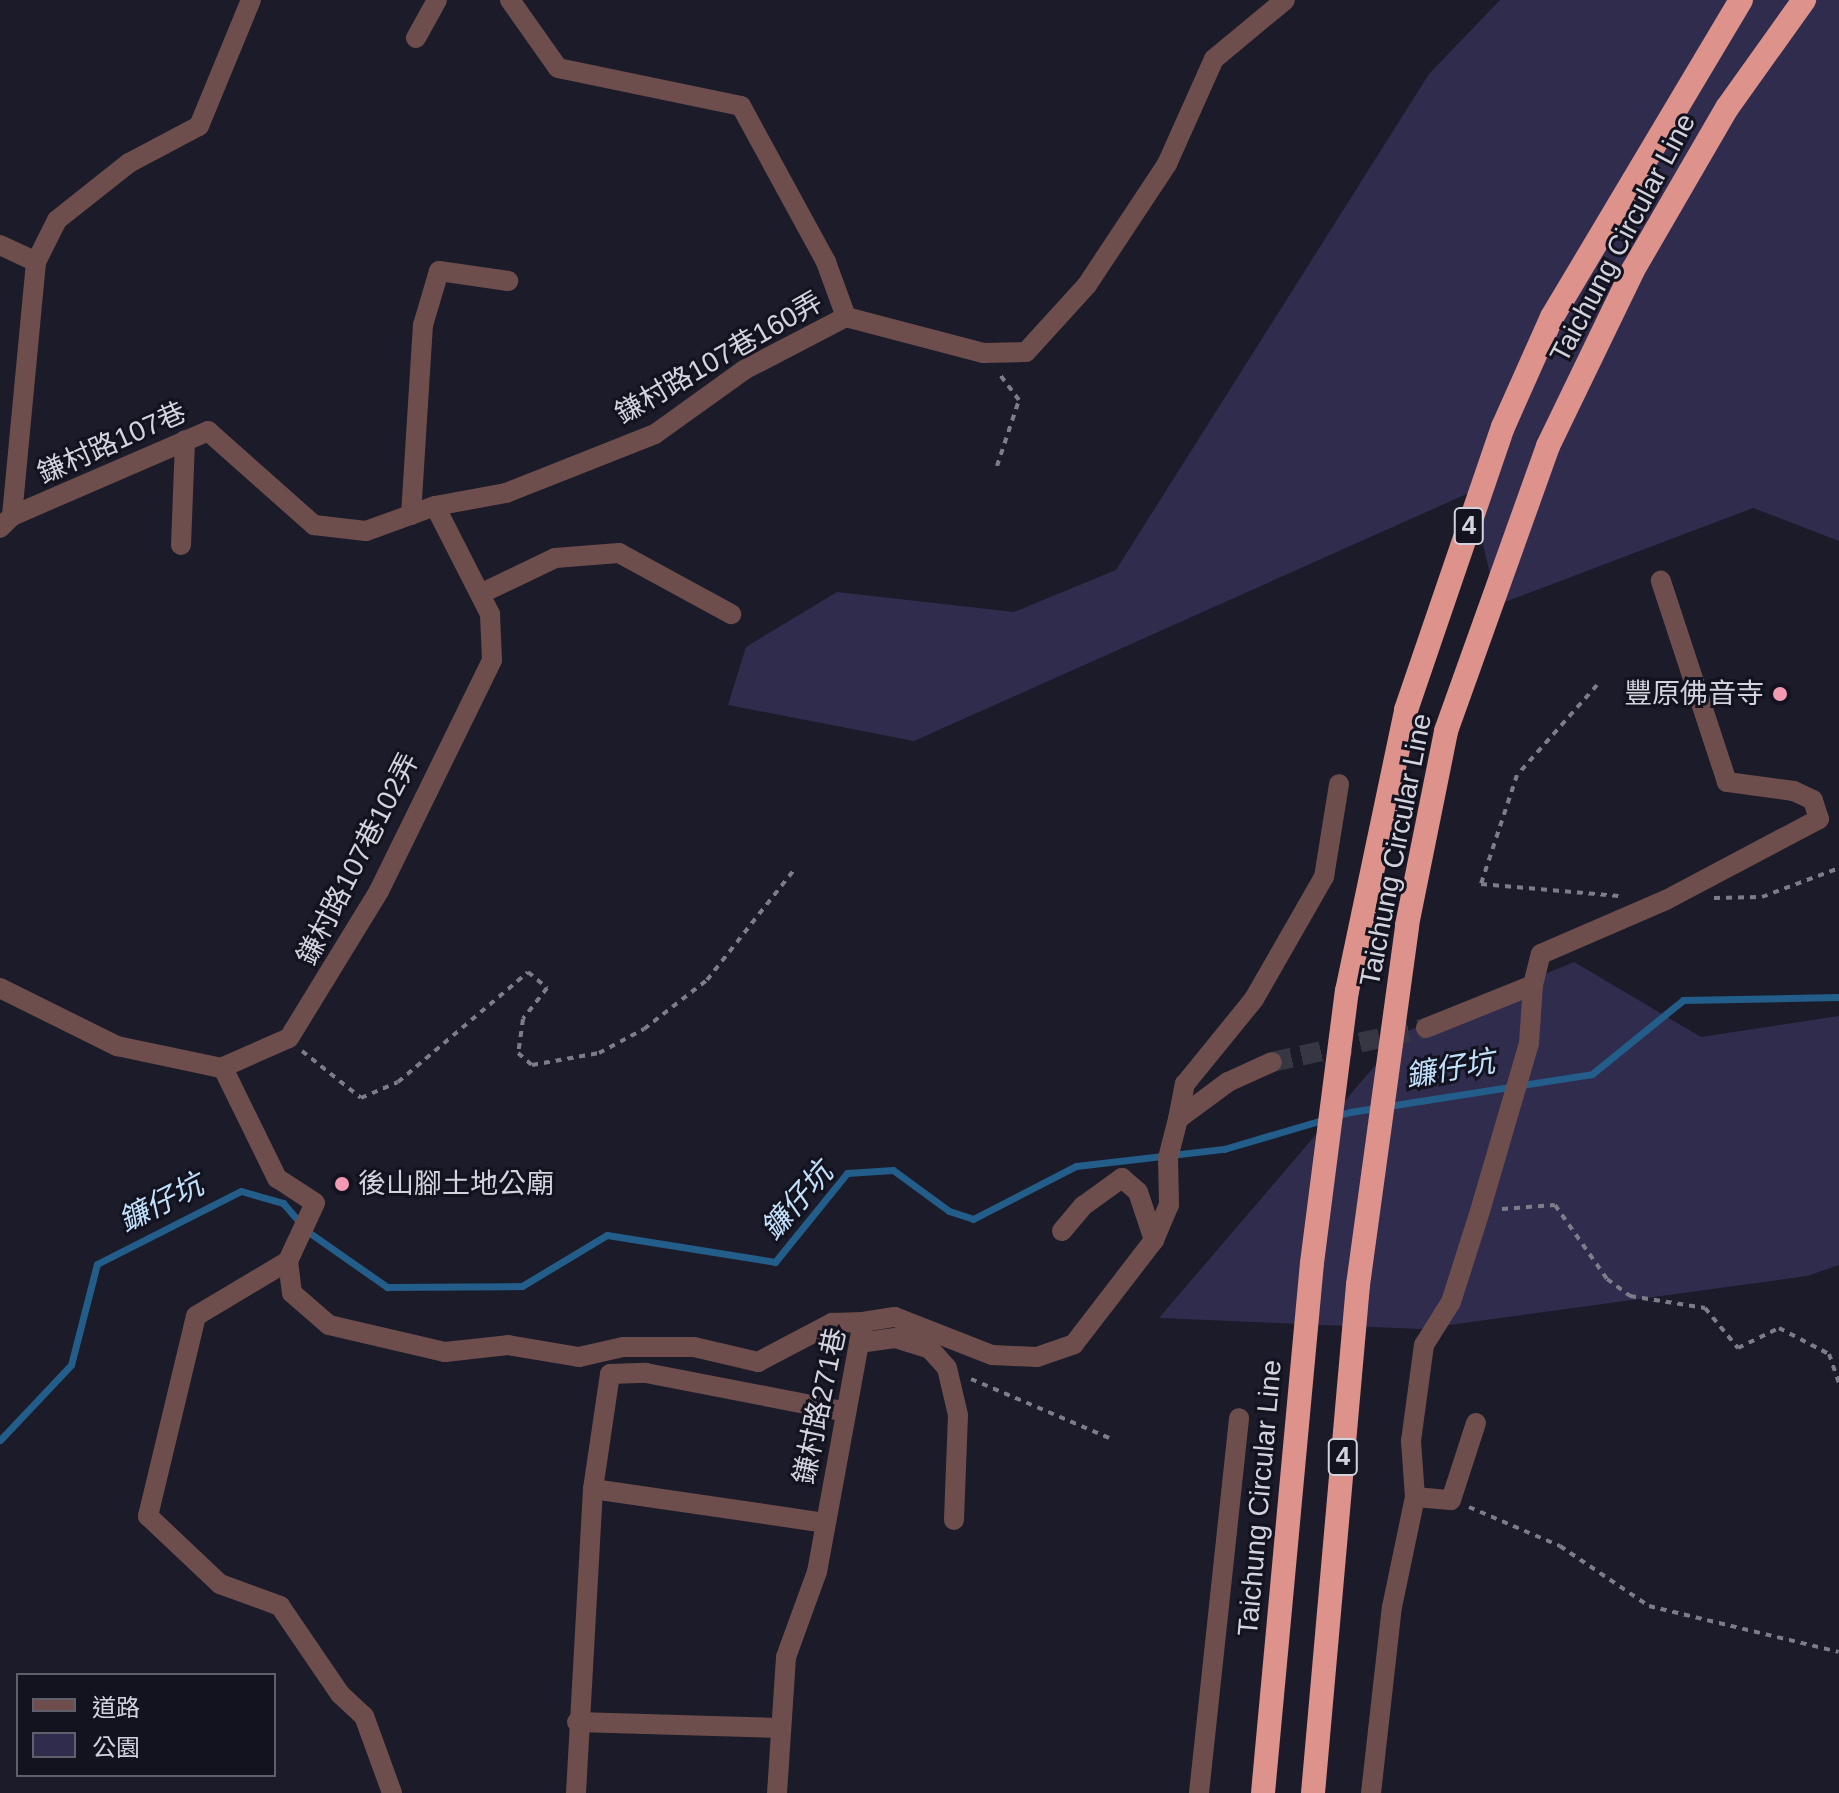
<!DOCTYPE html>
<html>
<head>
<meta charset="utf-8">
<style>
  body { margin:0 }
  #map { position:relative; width:1839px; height:1793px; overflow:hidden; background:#1c1b29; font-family:Helvetica,"Noto Sans TC",sans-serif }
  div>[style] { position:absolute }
  .green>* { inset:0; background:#2f2c4e }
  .stream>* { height:7px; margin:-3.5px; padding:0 3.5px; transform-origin:3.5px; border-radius:3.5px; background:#235d89 }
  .minor-tunnel>* { height:20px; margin-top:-10px; transform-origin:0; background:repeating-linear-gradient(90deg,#373744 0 20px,transparent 0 30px) }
  .path>* { height:4px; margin-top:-2px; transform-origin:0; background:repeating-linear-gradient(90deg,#7d7d89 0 6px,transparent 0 12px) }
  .minor>* { height:20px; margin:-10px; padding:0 10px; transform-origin:10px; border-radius:10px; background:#6d4e4c }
  .highway>* { height:24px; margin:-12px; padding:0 12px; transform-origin:12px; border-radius:12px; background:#de928c }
  .dots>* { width:22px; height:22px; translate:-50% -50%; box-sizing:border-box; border:4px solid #13121f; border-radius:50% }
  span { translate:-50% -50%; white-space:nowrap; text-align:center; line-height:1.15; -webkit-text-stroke:6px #13121f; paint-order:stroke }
  .shield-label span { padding:2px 6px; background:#13121f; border:2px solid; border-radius:6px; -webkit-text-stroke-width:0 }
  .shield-label { font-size:26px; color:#d3d3dd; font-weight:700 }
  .street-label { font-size:28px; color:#d3d3dd }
  .poi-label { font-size:28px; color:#d3d3dd }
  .right { translate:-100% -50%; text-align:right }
  .left { translate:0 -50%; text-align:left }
  .water-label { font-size:30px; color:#c1e0fb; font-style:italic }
  .legend { position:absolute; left:16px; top:1673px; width:260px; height:104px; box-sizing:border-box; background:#13121f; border:2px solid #605f6b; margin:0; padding:10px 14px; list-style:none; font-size:24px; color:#d3d3dd }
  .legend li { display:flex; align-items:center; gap:16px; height:40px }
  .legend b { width:40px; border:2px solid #605f6b }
</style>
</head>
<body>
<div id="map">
  <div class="green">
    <i style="clip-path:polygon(1500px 0,1839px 0,1839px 541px,1753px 508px,1497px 605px,1471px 492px,914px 741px,728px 705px,746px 647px,837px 592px,1014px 612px,1116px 570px,1429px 74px)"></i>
    <i style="clip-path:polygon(1574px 962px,1701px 1037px,1839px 1016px,1839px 1265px,1807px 1276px,1420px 1329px,1159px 1318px,1403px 1033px)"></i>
  </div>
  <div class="stream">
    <i style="left:0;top:1440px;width:103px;rotate:-46.6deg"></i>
    <i style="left:71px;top:1365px;width:104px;rotate:-75.6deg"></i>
    <i style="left:97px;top:1264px;width:161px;rotate:-26.9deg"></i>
    <i style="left:241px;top:1191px;width:44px;rotate:15.9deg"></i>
    <i style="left:283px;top:1203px;width:37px;rotate:49deg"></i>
    <i style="left:307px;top:1231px;width:98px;rotate:35deg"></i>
    <i style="left:387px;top:1287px;width:135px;rotate:-0.4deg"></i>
    <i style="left:522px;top:1286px;width:99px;rotate:-31deg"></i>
    <i style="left:607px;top:1235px;width:170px;rotate:9.1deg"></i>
    <i style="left:775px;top:1262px;width:114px;rotate:-51deg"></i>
    <i style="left:847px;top:1173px;width:46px;rotate:-3.7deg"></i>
    <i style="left:893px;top:1170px;width:69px;rotate:36.2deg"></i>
    <i style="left:949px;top:1211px;width:25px;rotate:18deg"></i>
    <i style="left:973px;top:1219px;width:116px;rotate:-27.2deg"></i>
    <i style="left:1076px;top:1166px;width:149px;rotate:-6.6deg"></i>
    <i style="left:1224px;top:1149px;width:131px;rotate:-16.4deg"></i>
    <i style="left:1350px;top:1112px;width:245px;rotate:-8.9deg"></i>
    <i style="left:1592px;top:1074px;width:117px;rotate:-39.1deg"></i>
    <i style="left:1683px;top:1000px;width:156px;rotate:-1.1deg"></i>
  </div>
  <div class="minor-tunnel">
    <i style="left:1272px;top:1062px;width:158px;rotate:-12.4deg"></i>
  </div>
  <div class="path">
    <i style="left:997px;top:466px;width:70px;rotate:-71.6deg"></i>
    <i style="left:1019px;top:400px;width:31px;rotate:-127deg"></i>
    <i style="left:1597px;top:685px;width:120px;rotate:131.6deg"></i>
    <i style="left:1517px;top:775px;width:115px;rotate:108.3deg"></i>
    <i style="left:1481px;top:884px;width:138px;rotate:5deg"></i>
    <i style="left:1714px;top:898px;width:48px;rotate:-1.2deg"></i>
    <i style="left:1762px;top:897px;width:82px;rotate:-20.6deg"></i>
    <i style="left:302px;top:1051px;width:75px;rotate:38.5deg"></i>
    <i style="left:361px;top:1098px;width:40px;rotate:-23.4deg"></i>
    <i style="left:398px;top:1082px;width:170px;rotate:-40.2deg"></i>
    <i style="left:528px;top:972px;width:25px;rotate:40deg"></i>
    <i style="left:547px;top:988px;width:39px;rotate:128deg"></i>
    <i style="left:523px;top:1019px;width:34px;rotate:98deg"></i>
    <i style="left:518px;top:1053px;width:18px;rotate:41deg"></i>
    <i style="left:532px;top:1065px;width:68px;rotate:-10.2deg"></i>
    <i style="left:599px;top:1053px;width:51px;rotate:-28.1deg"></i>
    <i style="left:644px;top:1029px;width:80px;rotate:-37.9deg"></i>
    <i style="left:707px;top:980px;width:139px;rotate:-51.7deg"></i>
    <i style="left:1502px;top:1209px;width:53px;rotate:-4.3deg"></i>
    <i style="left:1555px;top:1205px;width:90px;rotate:54.9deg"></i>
    <i style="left:1607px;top:1279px;width:29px;rotate:36deg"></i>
    <i style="left:1630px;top:1296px;width:76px;rotate:9.1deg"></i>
    <i style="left:1705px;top:1308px;width:52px;rotate:50.5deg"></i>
    <i style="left:1738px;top:1348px;width:46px;rotate:-26deg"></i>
    <i style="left:1779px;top:1328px;width:56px;rotate:27.5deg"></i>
    <i style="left:1829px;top:1354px;width:31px;rotate:71deg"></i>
    <i style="left:971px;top:1379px;width:155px;rotate:23.1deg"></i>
    <i style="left:1469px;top:1507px;width:99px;rotate:23.2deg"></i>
    <i style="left:1560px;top:1546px;width:107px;rotate:34deg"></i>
    <i style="left:1649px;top:1606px;width:195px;rotate:13.6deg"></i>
  </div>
  <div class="minor">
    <i style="left:510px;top:0;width:83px;rotate:54.8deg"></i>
    <i style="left:558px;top:68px;width:187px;rotate:11.7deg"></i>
    <i style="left:741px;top:106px;width:178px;rotate:61.4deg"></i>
    <i style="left:826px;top:262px;width:59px;rotate:70deg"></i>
    <i style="left:416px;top:38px;width:43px;rotate:-61.1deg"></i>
    <i style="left:0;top:245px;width:40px;rotate:25deg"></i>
    <i style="left:411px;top:515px;width:190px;rotate:-86.4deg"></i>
    <i style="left:423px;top:325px;width:56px;rotate:-73.5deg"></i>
    <i style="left:439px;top:271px;width:70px;rotate:8.2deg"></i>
    <i style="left:12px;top:516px;width:214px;rotate:-23.4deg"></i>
    <i style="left:208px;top:431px;width:142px;rotate:41.6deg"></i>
    <i style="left:314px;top:525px;width:52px;rotate:6.6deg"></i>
    <i style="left:366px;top:531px;width:73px;rotate:-19.9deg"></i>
    <i style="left:435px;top:506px;width:72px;rotate:-10.4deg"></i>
    <i style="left:506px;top:493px;width:160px;rotate:-21.6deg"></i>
    <i style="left:655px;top:434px;width:110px;rotate:-35.7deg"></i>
    <i style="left:744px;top:370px;width:115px;rotate:-27.5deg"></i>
    <i style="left:846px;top:317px;width:142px;rotate:14.7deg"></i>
    <i style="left:983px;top:353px;width:43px;rotate:-1.3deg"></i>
    <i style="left:1026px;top:352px;width:91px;rotate:-47.7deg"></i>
    <i style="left:1087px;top:285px;width:145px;rotate:-56.5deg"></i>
    <i style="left:1167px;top:164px;width:115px;rotate:-65.9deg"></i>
    <i style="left:1214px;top:59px;width:92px;rotate:-39.7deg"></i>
    <i style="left:0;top:528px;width:17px;rotate:-45deg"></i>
    <i style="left:12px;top:516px;width:255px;rotate:-84.6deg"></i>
    <i style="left:36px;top:262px;width:47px;rotate:-63.4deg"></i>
    <i style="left:57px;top:220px;width:92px;rotate:-38.4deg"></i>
    <i style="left:129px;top:163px;width:79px;rotate:-27.9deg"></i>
    <i style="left:199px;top:126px;width:136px;rotate:-67.6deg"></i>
    <i style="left:181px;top:545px;width:105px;rotate:-87.8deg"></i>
    <i style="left:480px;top:594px;width:83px;rotate:-25.6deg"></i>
    <i style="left:555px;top:558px;width:64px;rotate:-4.5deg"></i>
    <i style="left:619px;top:553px;width:128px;rotate:28.6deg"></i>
    <i style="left:0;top:988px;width:131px;rotate:26.4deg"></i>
    <i style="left:117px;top:1046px;width:106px;rotate:11.9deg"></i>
    <i style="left:221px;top:1068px;width:74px;rotate:-23.8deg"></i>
    <i style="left:289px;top:1038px;width:172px;rotate:-58.5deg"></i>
    <i style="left:379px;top:891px;width:257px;rotate:-63.9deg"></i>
    <i style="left:492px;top:660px;width:46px;rotate:-92.5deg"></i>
    <i style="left:490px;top:614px;width:121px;rotate:-117deg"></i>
    <i style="left:1426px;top:1028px;width:115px;rotate:-21.9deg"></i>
    <i style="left:1533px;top:985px;width:32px;rotate:-76deg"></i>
    <i style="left:1541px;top:954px;width:136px;rotate:-23.4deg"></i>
    <i style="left:1666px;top:900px;width:173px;rotate:-27.9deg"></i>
    <i style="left:1819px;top:819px;width:20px;rotate:-108deg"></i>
    <i style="left:1813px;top:800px;width:21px;rotate:-155deg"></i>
    <i style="left:1794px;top:791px;width:68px;rotate:-172.3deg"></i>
    <i style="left:1727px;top:782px;width:212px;rotate:-108.2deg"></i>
    <i style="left:223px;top:1068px;width:123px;rotate:63.9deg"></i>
    <i style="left:277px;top:1178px;width:45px;rotate:33.3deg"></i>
    <i style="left:315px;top:1203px;width:64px;rotate:115deg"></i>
    <i style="left:288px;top:1261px;width:32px;rotate:83deg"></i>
    <i style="left:292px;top:1293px;width:49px;rotate:40.9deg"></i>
    <i style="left:329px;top:1325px;width:119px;rotate:13.1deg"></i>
    <i style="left:445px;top:1352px;width:63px;rotate:-6.3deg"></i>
    <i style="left:508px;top:1345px;width:72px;rotate:9.6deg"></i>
    <i style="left:579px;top:1357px;width:45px;rotate:-12.8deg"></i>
    <i style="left:623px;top:1347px;width:71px"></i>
    <i style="left:694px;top:1347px;width:66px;rotate:13.2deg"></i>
    <i style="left:758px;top:1362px;width:84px;rotate:-27.8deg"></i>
    <i style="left:832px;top:1323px;width:31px;rotate:-2deg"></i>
    <i style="left:1178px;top:1119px;width:36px;rotate:-79deg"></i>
    <i style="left:1185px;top:1084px;width:109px;rotate:-50.9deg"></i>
    <i style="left:1254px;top:999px;width:141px;rotate:-60.2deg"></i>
    <i style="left:1324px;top:877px;width:94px;rotate:-80.8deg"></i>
    <i style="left:1062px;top:1231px;width:33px;rotate:-50deg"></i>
    <i style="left:1083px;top:1206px;width:48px;rotate:-35.7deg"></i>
    <i style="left:1122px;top:1178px;width:21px;rotate:41deg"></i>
    <i style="left:1138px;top:1192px;width:51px;rotate:71.6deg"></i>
    <i style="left:288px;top:1261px;width:107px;rotate:149.1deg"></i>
    <i style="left:196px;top:1316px;width:206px;rotate:103.5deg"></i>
    <i style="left:148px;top:1516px;width:99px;rotate:43.4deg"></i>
    <i style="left:220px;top:1584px;width:64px;rotate:20.1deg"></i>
    <i style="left:280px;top:1606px;width:107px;rotate:55.7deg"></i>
    <i style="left:340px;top:1694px;width:33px;rotate:43deg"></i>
    <i style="left:364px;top:1716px;width:82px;rotate:70deg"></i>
    <i style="left:859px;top:1343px;width:36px;rotate:-8deg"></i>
    <i style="left:895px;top:1338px;width:37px;rotate:17deg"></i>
    <i style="left:930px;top:1349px;width:25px;rotate:48deg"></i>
    <i style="left:947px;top:1368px;width:48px;rotate:76.8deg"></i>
    <i style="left:958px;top:1415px;width:105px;rotate:92.2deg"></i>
    <i style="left:593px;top:1489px;width:234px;rotate:8.3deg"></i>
    <i style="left:1415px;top:1497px;width:36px;rotate:5deg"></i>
    <i style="left:1451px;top:1500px;width:81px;rotate:-72deg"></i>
    <i style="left:577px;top:1722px;width:201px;rotate:1.7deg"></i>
    <i style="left:576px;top:1793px;width:304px;rotate:-86.8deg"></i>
    <i style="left:593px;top:1489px;width:116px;rotate:-81.6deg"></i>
    <i style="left:610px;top:1374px;width:36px;rotate:-2deg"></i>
    <i style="left:646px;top:1373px;width:204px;rotate:11deg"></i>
    <i style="left:777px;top:1793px;width:136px;rotate:-86.2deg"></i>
    <i style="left:786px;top:1657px;width:90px;rotate:-70deg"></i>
    <i style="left:817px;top:1572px;width:254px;rotate:-79.6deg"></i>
    <i style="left:863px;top:1322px;width:32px;rotate:-9deg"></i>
    <i style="left:895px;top:1317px;width:104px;rotate:21.4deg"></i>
    <i style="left:992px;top:1355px;width:45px;rotate:2.5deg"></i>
    <i style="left:1037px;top:1357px;width:39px;rotate:-19deg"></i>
    <i style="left:1074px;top:1344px;width:131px;rotate:-52.4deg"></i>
    <i style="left:1154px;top:1240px;width:38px;rotate:-67deg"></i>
    <i style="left:1169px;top:1205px;width:47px;rotate:-91.2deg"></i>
    <i style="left:1168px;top:1158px;width:40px;rotate:-75.6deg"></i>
    <i style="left:1178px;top:1119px;width:62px;rotate:-36.5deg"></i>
    <i style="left:1228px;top:1082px;width:48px;rotate:-24.4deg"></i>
    <i style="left:1199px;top:1793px;width:377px;rotate:-83.9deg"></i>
    <i style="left:1371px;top:1793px;width:187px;rotate:-83.6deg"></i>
    <i style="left:1392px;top:1607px;width:112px;rotate:-78.2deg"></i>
    <i style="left:1415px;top:1497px;width:56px;rotate:-94.1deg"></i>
    <i style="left:1411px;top:1441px;width:97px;rotate:-82.3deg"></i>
    <i style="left:1424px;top:1345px;width:51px;rotate:-57.9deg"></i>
    <i style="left:1451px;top:1302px;width:96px;rotate:-72.3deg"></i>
    <i style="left:1480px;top:1211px;width:175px;rotate:-73.7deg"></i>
    <i style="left:1529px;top:1043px;width:58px;rotate:-86.1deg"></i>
  </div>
  <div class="highway">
    <i style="left:1263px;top:1793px;width:532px;rotate:-84.72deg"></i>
    <i style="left:1312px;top:1263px;width:274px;rotate:-82.7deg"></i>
    <i style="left:1347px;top:991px;width:287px;rotate:-78.1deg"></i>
    <i style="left:1406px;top:710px;width:299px;rotate:-71.1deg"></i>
    <i style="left:1503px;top:427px;width:120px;rotate:-66deg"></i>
    <i style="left:1552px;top:317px;width:369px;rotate:-59.2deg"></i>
    <i style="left:1313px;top:1793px;width:510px;rotate:-84.94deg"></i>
    <i style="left:1358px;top:1285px;width:363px;rotate:-82.2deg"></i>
    <i style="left:1407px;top:925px;width:198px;rotate:-78.6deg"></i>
    <i style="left:1446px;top:731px;width:303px;rotate:-70.3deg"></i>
    <i style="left:1548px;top:446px;width:195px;rotate:-64.2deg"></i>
    <i style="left:1633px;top:270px;width:187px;rotate:-59.9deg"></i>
    <i style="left:1727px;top:108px;width:133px;rotate:-54.5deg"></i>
  </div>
  <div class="dots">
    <i style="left:1780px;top:694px;background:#f19ab1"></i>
    <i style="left:342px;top:1184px;background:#f19ab1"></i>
  </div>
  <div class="shield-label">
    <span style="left:1469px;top:526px">4</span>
    <span style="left:1343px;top:1457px">4</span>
  </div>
  <div class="street-label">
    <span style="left:1623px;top:238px;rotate:-62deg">Taichung Circular Line</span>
    <span style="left:719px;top:358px;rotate:-30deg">鎌村路107巷160弄</span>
    <span style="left:112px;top:443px;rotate:-24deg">鎌村路107巷</span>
    <span style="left:1396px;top:850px;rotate:-79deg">Taichung Circular Line</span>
    <span style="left:358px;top:859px;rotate:-63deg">鎌村路107巷102弄</span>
    <span style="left:820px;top:1406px;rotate:-78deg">鎌村路271巷</span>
    <span style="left:1260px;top:1498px;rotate:-85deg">Taichung Circular Line</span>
  </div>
  <div class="poi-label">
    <span class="right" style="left:1764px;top:694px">豐原佛音寺</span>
    <span class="left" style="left:358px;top:1184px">後山腳土地公廟</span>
  </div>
  <div class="water-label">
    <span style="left:1450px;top:1069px;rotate:-10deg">鐮仔坑</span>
    <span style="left:797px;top:1201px;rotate:-49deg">鐮仔坑</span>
    <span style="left:161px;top:1203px;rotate:-27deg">鐮仔坑</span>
  </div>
  <ul class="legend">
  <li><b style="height:10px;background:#6d4e4c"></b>道路</li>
  <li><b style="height:22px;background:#2f2c4e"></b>公園</li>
  </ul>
</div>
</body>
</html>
